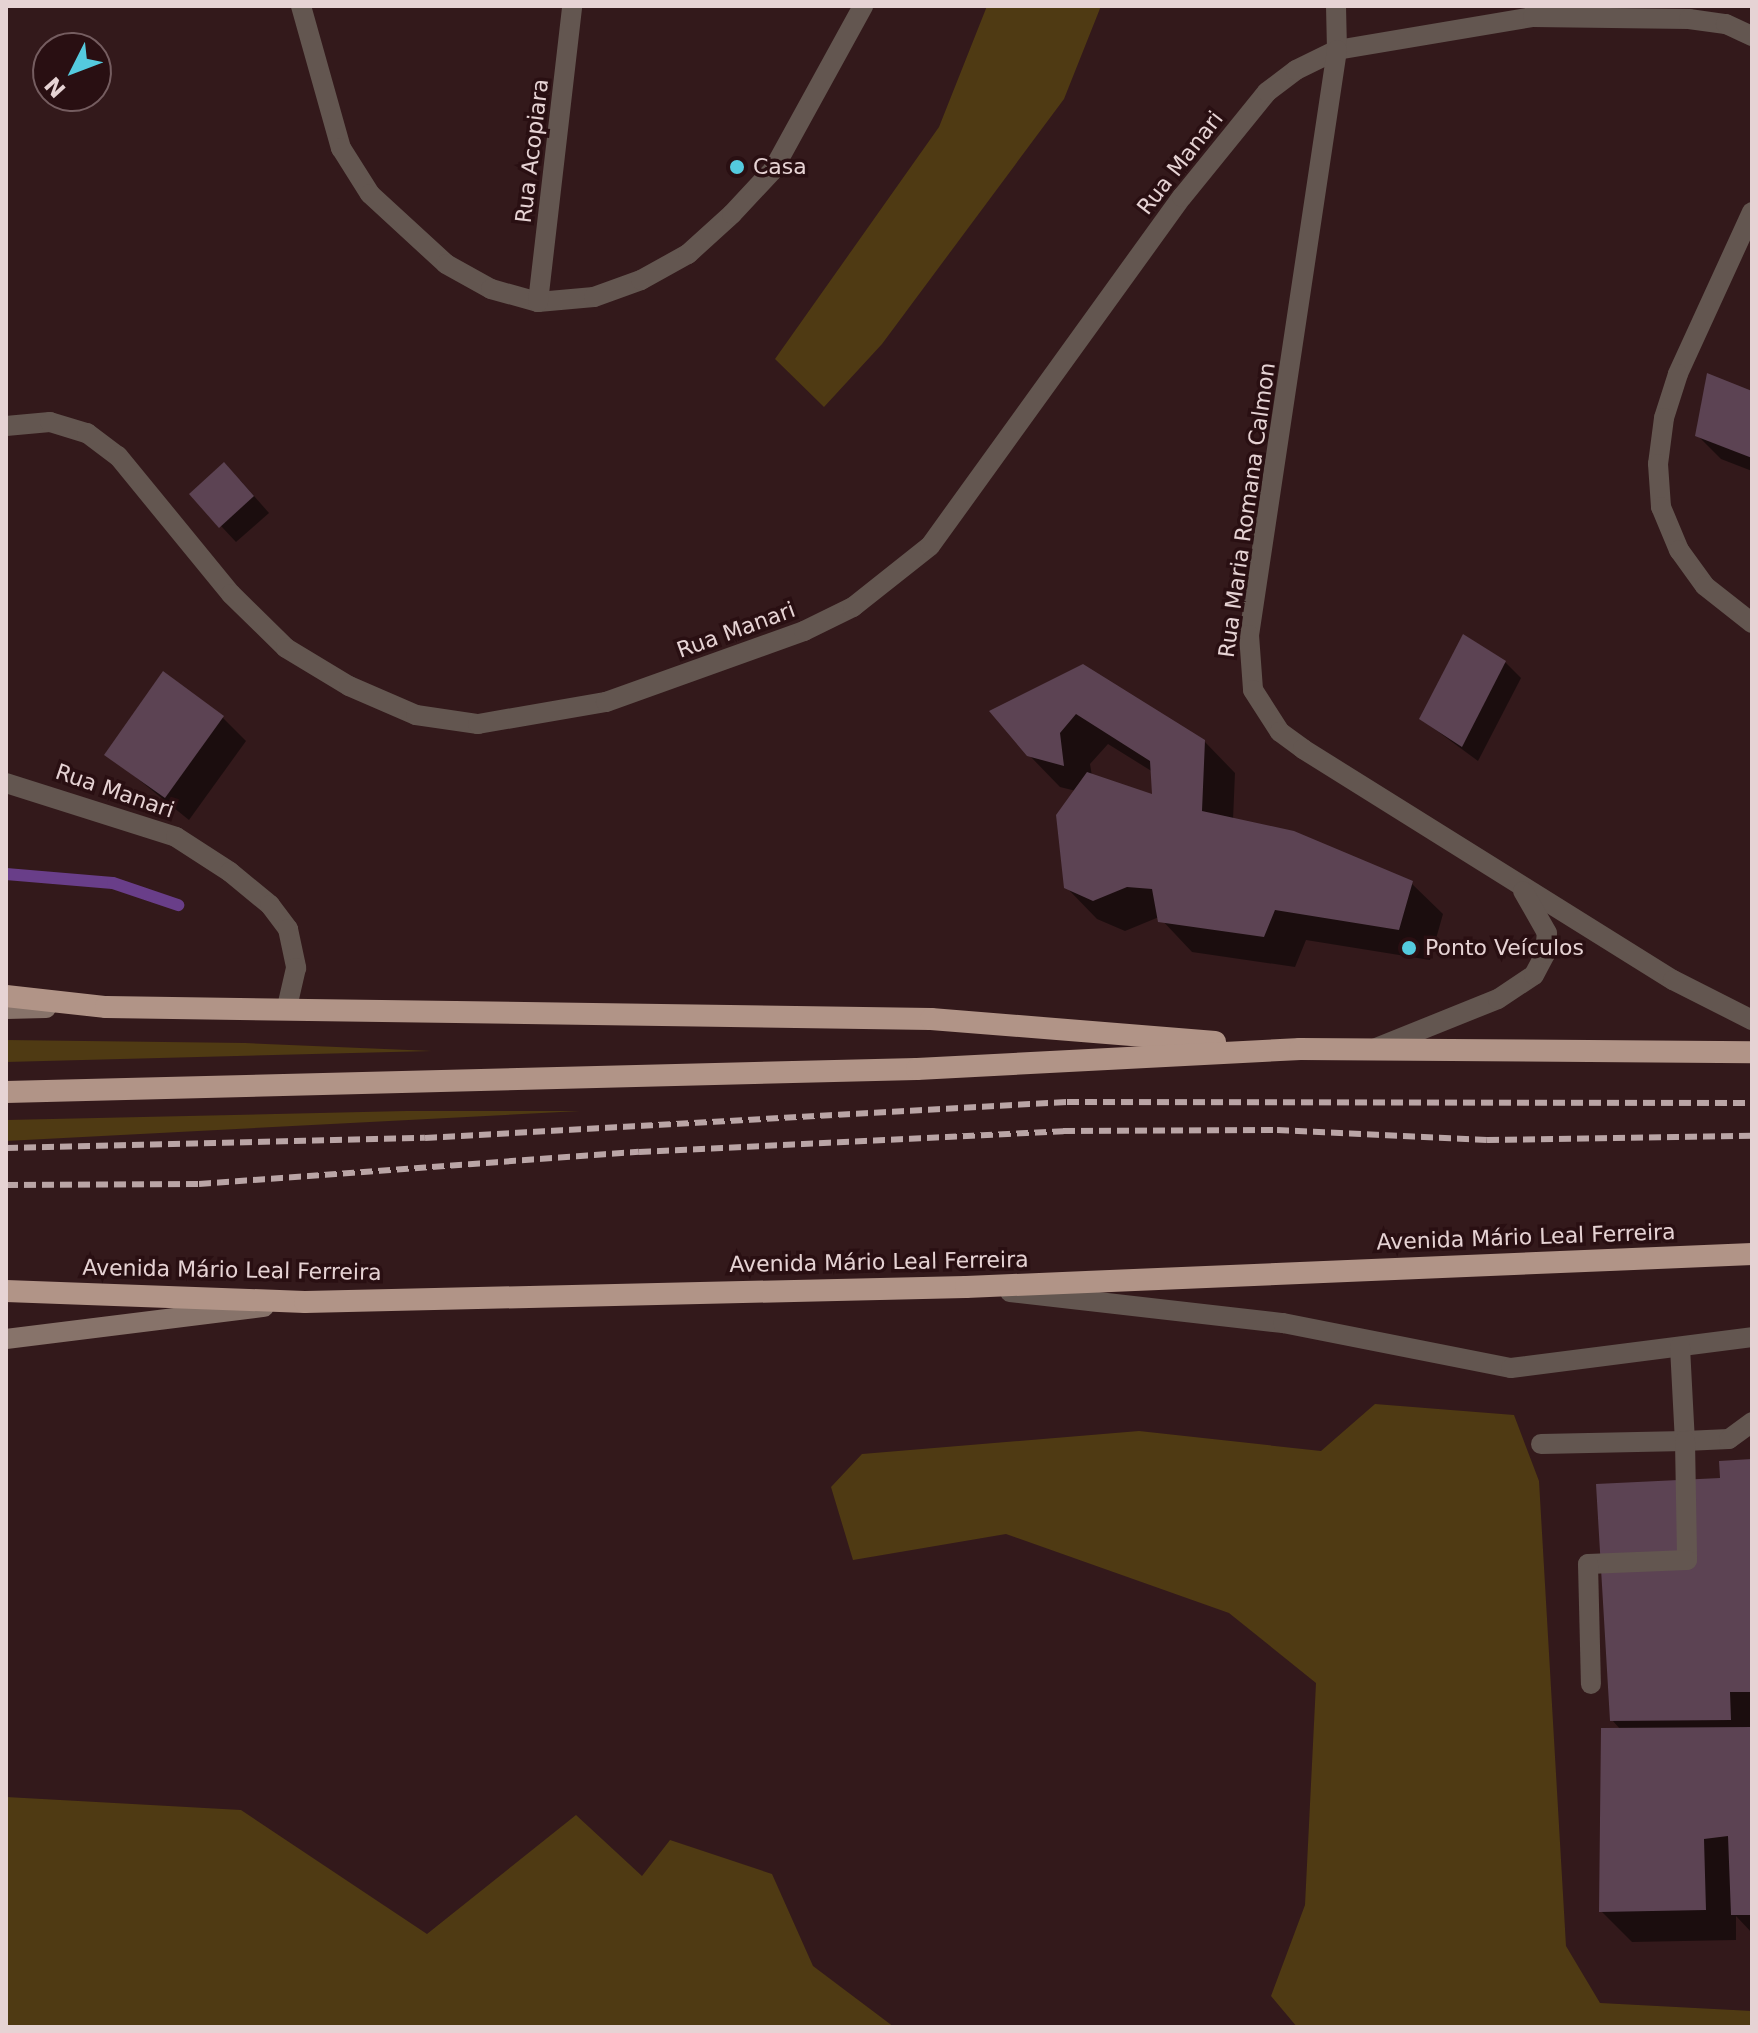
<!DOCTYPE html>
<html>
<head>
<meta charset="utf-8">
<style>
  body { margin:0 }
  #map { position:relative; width:1758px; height:2033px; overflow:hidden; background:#33191b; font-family:"DejaVu Sans",sans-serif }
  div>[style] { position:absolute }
  .green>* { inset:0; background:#4f3a13 }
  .shadow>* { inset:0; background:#0007 }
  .stream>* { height:12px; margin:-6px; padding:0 6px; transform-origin:6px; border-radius:6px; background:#693e89 }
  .building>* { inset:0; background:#5c4353 }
  .service>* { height:20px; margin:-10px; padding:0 10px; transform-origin:10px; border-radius:10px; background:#635650 }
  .minor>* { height:20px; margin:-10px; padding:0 10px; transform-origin:10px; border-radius:10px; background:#635650 }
  .tertiary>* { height:20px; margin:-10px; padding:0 10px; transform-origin:10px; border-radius:10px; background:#635650 }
  .secondary>* { height:20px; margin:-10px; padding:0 10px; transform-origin:10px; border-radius:10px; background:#87736a }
  .trunk>* { height:22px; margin:-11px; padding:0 11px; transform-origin:11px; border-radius:11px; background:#b19487 }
  .rail>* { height:6px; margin-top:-3px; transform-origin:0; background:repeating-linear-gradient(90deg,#baa5a6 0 12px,transparent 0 18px) }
  .dots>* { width:22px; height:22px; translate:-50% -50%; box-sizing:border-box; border:4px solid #290f12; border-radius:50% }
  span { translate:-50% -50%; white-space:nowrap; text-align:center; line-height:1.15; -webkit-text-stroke:7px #290f12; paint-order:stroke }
  .street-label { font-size:22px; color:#e6d3d4 }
  .poi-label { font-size:22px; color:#e6d3d4 }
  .left { translate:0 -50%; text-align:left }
  .frame { position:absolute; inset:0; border:8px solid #e6d3d4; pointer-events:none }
  .north { position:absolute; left:32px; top:32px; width:80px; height:80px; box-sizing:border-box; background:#290f12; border:2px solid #755d60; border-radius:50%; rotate:228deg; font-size:22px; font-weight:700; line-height:32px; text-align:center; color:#e6d3d4 }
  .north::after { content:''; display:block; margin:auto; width:28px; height:36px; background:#54cade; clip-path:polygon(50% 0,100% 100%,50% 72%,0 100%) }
</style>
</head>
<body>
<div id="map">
  <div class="green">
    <i style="clip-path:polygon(987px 6px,1101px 6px,1064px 99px,882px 344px,824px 407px,775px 359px,939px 127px)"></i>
    <i style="clip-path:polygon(6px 1040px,245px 1043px,432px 1051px,6px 1062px)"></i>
    <i style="clip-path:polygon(406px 1111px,580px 1111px,6px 1141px,6px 1120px)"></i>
    <i style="clip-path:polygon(1375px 1404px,1514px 1415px,1539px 1481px,1566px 1946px,1600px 2003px,1752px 2011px,1752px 2027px,1297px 2027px,1271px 1996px,1305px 1905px,1316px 1683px,1229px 1613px,1006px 1534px,853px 1560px,831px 1487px,862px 1454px,1139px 1431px,1321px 1451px)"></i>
    <i style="clip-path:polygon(6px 1797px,241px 1810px,427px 1934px,576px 1815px,642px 1876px,670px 1840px,772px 1874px,813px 1966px,894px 2027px,6px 2027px)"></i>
  </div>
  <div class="shadow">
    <i style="clip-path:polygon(1752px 393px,1752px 471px,1721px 459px,1697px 435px)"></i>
    <i style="clip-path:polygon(240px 480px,269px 513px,236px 542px,221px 526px)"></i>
    <i style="clip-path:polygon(1505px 662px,1521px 678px,1478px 761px,1421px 719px)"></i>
    <i style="clip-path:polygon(evenodd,1083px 666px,1204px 741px,1235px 773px,1233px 820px,1411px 883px,1443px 914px,1430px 960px,1306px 940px,1295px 967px,1192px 952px,1159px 917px,1125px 931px,1097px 919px,1066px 887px,1076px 791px,1060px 787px,1029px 755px,1083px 666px,1108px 744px,1153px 772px,1154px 797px,1092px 776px,1090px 764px,1108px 744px)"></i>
    <i style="clip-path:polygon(222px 717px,246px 741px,189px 820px,107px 754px)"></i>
    <i style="clip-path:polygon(1752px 1461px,1752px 1933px,1736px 1916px,1736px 1940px,1632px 1942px,1601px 1911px,1621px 1730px,1612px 1720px,1719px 1480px)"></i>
  </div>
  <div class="stream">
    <i style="left:6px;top:874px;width:107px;rotate:4.8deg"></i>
    <i style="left:113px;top:883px;width:69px;rotate:18.7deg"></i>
  </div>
  <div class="building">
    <i style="clip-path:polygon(1707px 373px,1752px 391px,1752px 458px,1695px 436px)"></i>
    <i style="clip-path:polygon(224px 462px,254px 496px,219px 528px,189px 494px)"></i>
    <i style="clip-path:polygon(1463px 634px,1506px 661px,1462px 747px,1419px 719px)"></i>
    <i style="clip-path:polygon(1083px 664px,1205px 740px,1202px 811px,1294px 831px,1413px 881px,1399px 930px,1275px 910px,1264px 937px,1158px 922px,1152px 889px,1127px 887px,1093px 901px,1064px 888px,1056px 815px,1087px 772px,1152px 794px,1150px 761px,1076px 714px,1060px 733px,1064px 766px,1027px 756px,989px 711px)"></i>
    <i style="clip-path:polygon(163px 671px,224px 716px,165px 798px,104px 755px)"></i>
    <i style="clip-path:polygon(1752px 1459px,1752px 1692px,1730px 1692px,1731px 1720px,1610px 1721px,1596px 1484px,1720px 1478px,1719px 1461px)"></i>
    <i style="clip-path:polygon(1752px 1727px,1752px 1915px,1731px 1915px,1728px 1836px,1704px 1839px,1706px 1910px,1599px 1912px,1601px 1728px)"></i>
  </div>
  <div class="service">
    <i style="left:1010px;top:1292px;width:275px;rotate:6.5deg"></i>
    <i style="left:1283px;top:1323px;width:232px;rotate:11.2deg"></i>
    <i style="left:1511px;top:1368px;width:243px;rotate:-7.3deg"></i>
    <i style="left:1680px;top:1347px;width:94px;rotate:87deg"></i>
    <i style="left:1685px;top:1441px;width:44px;rotate:-2.6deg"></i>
    <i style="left:1729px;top:1439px;width:29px;rotate:-36deg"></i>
    <i style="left:1541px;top:1444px;width:144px;rotate:-1.2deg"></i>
    <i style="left:1685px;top:1441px;width:119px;rotate:89deg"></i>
    <i style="left:1687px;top:1560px;width:99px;rotate:177.7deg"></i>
    <i style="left:1588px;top:1564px;width:120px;rotate:88.6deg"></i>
  </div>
  <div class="minor">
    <i style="left:301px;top:6px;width:148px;rotate:74.3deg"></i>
    <i style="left:341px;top:148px;width:54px;rotate:57.8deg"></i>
    <i style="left:370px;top:194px;width:103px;rotate:42.6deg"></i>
    <i style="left:446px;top:264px;width:51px;rotate:29.1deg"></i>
    <i style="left:491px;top:289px;width:49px;rotate:15.5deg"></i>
    <i style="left:538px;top:302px;width:56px;rotate:-5.1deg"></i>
    <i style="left:594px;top:297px;width:50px;rotate:-19.9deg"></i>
    <i style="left:641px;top:280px;width:54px;rotate:-29deg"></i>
    <i style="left:688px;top:254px;width:59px;rotate:-42.3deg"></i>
    <i style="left:732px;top:214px;width:60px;rotate:-47deg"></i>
    <i style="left:773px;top:170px;width:187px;rotate:-61.2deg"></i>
    <i style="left:1752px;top:212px;width:178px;rotate:114.6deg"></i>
    <i style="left:1678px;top:374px;width:46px;rotate:107.7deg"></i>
    <i style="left:1664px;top:418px;width:46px;rotate:97.4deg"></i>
    <i style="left:1658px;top:464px;width:43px;rotate:86deg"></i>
    <i style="left:1661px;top:507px;width:47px;rotate:67.3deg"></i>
    <i style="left:1679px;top:550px;width:44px;rotate:54.2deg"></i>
    <i style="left:1705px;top:586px;width:60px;rotate:38.2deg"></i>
    <i style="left:538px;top:302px;width:298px;rotate:-83.4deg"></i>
    <i style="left:6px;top:426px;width:44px;rotate:-5.2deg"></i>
    <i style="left:50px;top:422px;width:39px;rotate:17deg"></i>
    <i style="left:87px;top:433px;width:39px;rotate:37deg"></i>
    <i style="left:118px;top:456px;width:178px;rotate:50.7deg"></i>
    <i style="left:231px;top:594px;width:77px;rotate:44.5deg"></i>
    <i style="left:286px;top:648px;width:74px;rotate:31.1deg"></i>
    <i style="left:349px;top:686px;width:73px;rotate:23.4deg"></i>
    <i style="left:416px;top:715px;width:63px;rotate:8.3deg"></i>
    <i style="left:478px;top:724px;width:130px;rotate:-9.8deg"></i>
    <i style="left:606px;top:702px;width:210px;rotate:-19.7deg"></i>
    <i style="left:804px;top:631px;width:55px;rotate:-26.1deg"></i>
    <i style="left:853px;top:607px;width:98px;rotate:-38.4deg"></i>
    <i style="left:930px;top:546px;width:430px;rotate:-54.2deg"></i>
    <i style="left:1182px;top:197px;width:135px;rotate:-51deg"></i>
    <i style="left:1267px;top:92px;width:36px;rotate:-37deg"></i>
    <i style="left:1296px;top:70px;width:46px;rotate:-26deg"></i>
    <i style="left:1337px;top:50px;width:199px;rotate:-9.6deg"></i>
    <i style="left:1533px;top:17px;width:156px;rotate:0.7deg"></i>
    <i style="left:1689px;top:19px;width:37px;rotate:8deg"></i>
    <i style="left:1726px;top:24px;width:29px;rotate:25deg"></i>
    <i style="left:6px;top:783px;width:178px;rotate:17.6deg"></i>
    <i style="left:176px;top:837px;width:64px;rotate:32.9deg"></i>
    <i style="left:230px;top:872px;width:52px;rotate:39.5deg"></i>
    <i style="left:270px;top:905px;width:30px;rotate:53deg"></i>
    <i style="left:288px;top:929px;width:40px;rotate:78deg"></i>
    <i style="left:296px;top:968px;width:40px;rotate:103deg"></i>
  </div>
  <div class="tertiary">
    <i style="left:1336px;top:6px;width:44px;rotate:88.7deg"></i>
    <i style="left:1337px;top:50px;width:592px;rotate:98.55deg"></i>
    <i style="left:1249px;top:635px;width:55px;rotate:85.8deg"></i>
    <i style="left:1253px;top:690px;width:50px;rotate:57.3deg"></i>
    <i style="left:1280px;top:732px;width:29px;rotate:36deg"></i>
    <i style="left:1303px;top:749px;width:436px;rotate:32deg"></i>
    <i style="left:1673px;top:980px;width:89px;rotate:26.9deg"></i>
    <i style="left:1376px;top:1048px;width:131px;rotate:-21.9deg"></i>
    <i style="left:1498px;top:999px;width:43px;rotate:-33.7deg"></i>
    <i style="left:1534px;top:975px;width:24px;rotate:-62deg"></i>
    <i style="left:1545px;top:954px;width:21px;rotate:-85deg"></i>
    <i style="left:1547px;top:933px;width:48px;rotate:-119.7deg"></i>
  </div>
  <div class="secondary">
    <i style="left:6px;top:1009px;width:40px;rotate:-1.4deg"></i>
    <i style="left:6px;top:1339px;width:260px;rotate:-7.1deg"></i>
  </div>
  <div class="trunk">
    <i style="left:6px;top:996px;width:101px;rotate:6.3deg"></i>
    <i style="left:106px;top:1007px;width:825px;rotate:0.83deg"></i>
    <i style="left:931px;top:1019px;width:285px;rotate:4.6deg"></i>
    <i style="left:6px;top:1092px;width:911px;rotate:-1.45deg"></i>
    <i style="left:917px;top:1069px;width:384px;rotate:-3deg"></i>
    <i style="left:1300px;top:1049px;width:452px;rotate:0.4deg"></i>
    <i style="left:6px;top:1291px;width:299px;rotate:2.1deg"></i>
    <i style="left:305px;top:1302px;width:661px;rotate:-1.3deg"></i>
    <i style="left:966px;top:1287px;width:787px;rotate:-2.4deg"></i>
  </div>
  <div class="rail">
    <i style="left:6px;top:1148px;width:419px;rotate:-1.4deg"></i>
    <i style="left:425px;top:1138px;width:643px;rotate:-3.21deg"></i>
    <i style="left:1067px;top:1102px;width:685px;rotate:0.08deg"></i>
    <i style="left:6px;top:1185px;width:193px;rotate:-0.3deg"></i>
    <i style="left:199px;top:1184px;width:441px;rotate:-4.2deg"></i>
    <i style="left:639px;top:1152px;width:425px;rotate:-2.8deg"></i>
    <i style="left:1063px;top:1131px;width:214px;rotate:-0.3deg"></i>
    <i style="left:1277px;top:1130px;width:210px;rotate:2.7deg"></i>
    <i style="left:1487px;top:1140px;width:265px;rotate:-0.9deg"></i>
  </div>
  <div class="dots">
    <i style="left:737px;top:167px;background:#54cade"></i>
    <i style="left:1409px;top:948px;background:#54cade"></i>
  </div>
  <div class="street-label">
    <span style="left:532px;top:151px;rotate:-83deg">Rua Acopiara</span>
    <span style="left:1180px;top:163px;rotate:-52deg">Rua Manari</span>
    <span style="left:1247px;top:510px;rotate:-82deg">Rua Maria Romana Calmon</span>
    <span style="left:736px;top:630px;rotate:-20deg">Rua Manari</span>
    <span style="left:115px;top:791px;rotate:19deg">Rua Manari</span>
    <span style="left:1526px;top:1237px;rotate:-2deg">Avenida Mário Leal Ferreira</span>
    <span style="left:879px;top:1262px;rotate:-1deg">Avenida Mário Leal Ferreira</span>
    <span style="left:232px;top:1270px;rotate:1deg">Avenida Mário Leal Ferreira</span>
  </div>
  <div class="poi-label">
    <span class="left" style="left:753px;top:167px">Casa</span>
    <span class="left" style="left:1425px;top:948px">Ponto Veículos</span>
  </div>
  <div class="frame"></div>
  <div class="north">N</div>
</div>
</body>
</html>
